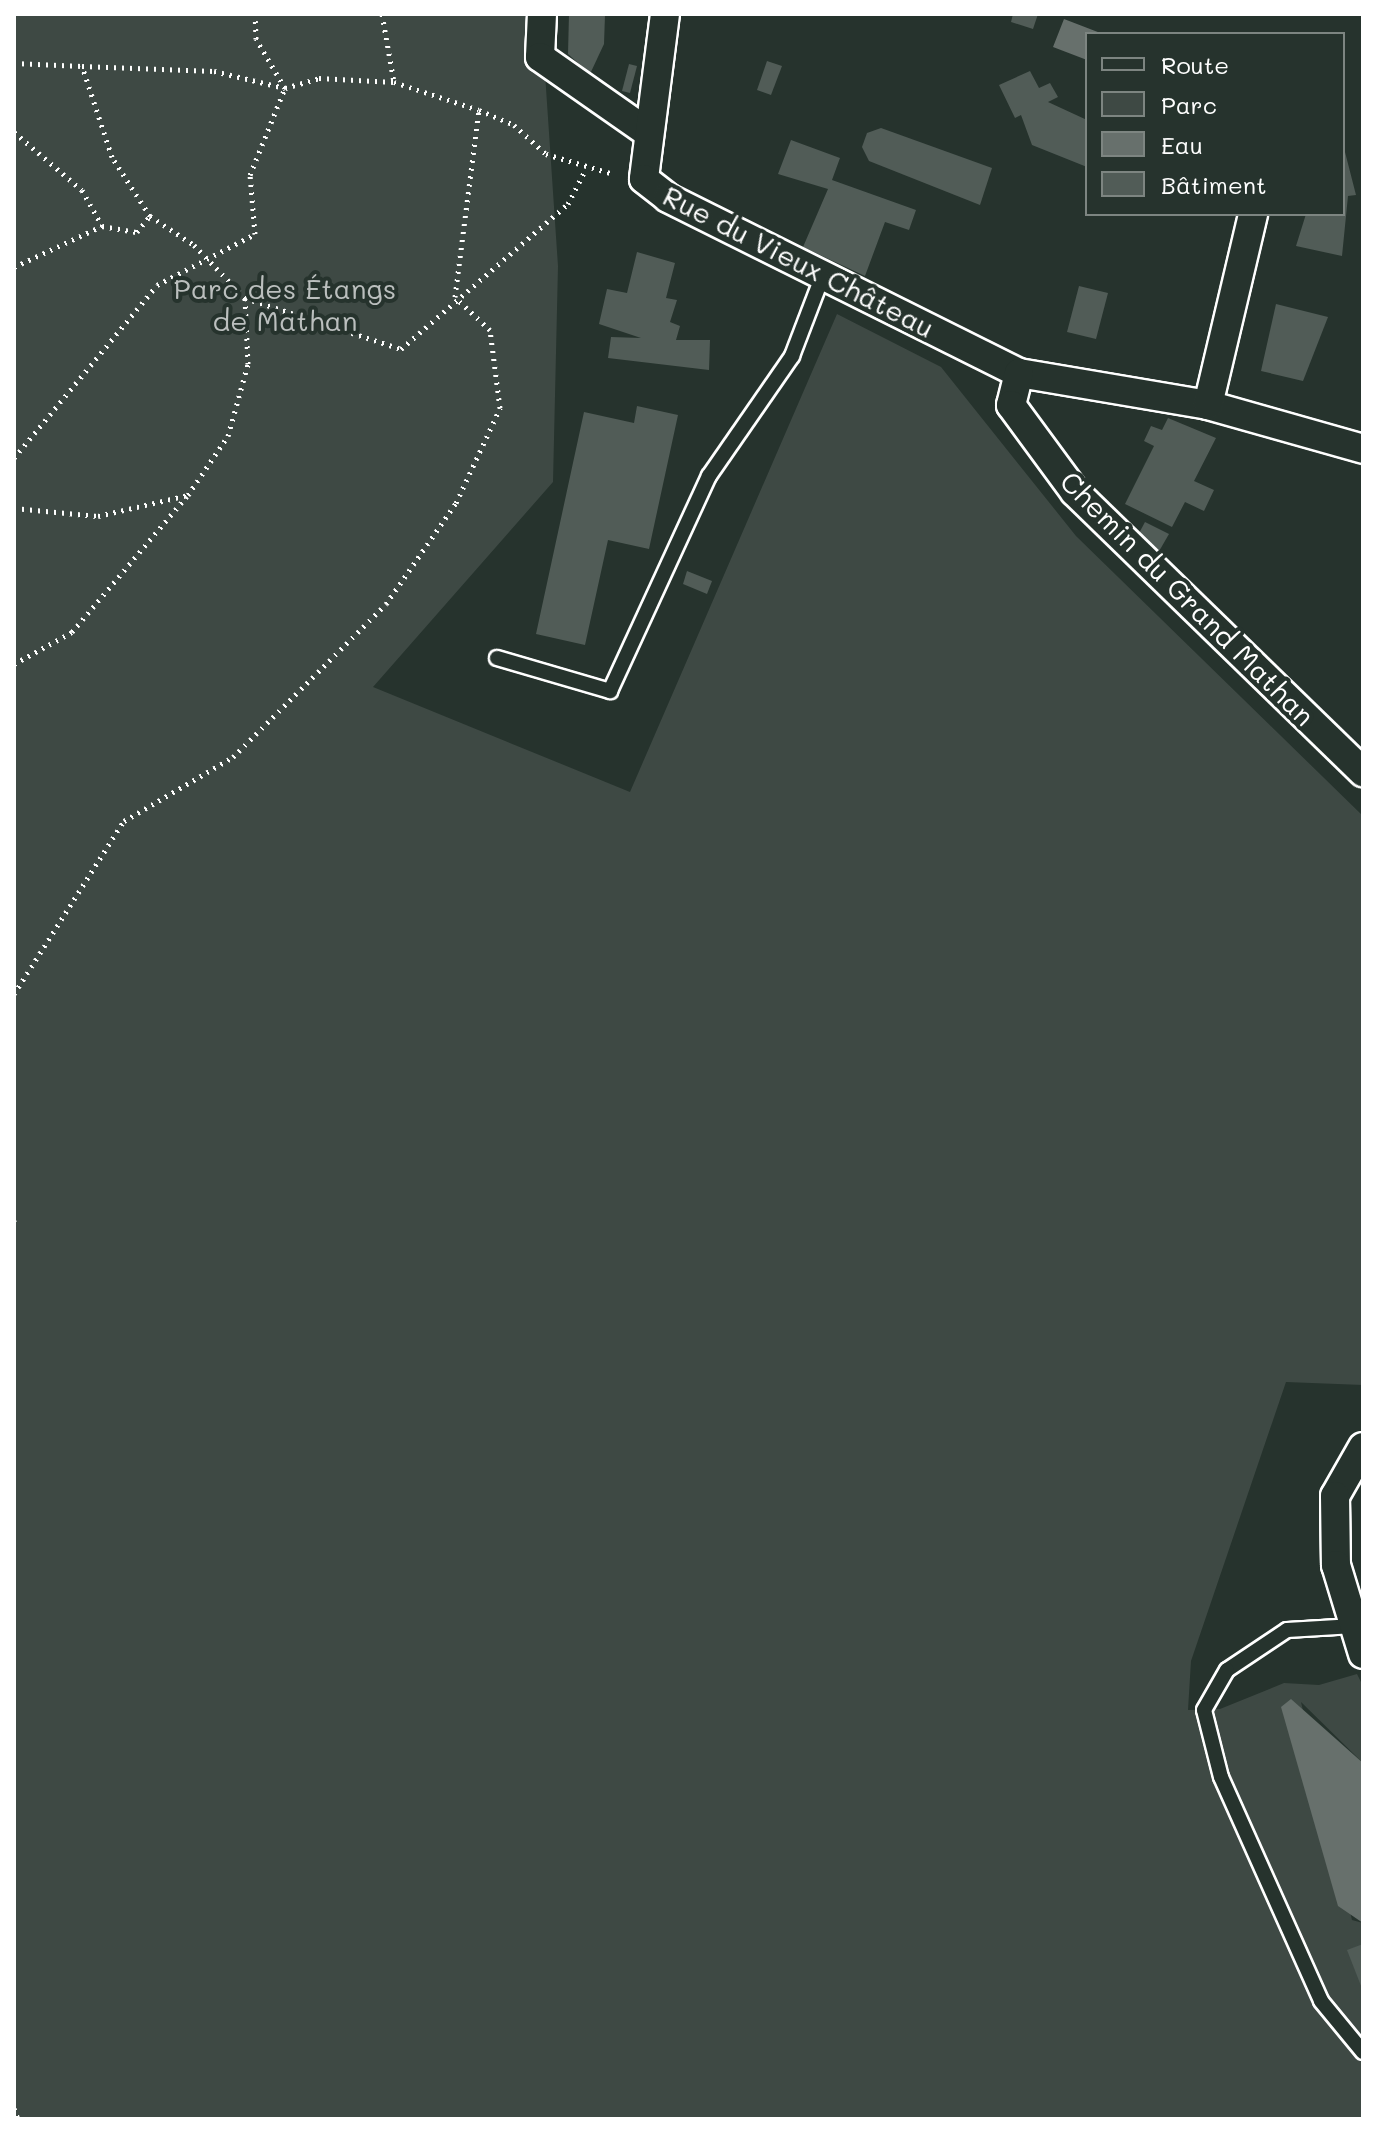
<!DOCTYPE html>
<html>
<head>
<meta charset="utf-8">
<style>
  body { margin:0 }
  #map { position:relative; width:1377px; height:2133px; overflow:hidden; background:#26332d; font-family:Mali,sans-serif }
  div>[style] { position:absolute }
  .green>* { inset:0; background:#3e4944 }
  .water>* { inset:0; background:#67706c }
  .building>* { inset:0; background:#515c57 }
  .path>* { height:5px; margin-top:-2.5px; transform-origin:0; background:repeating-linear-gradient(90deg,#fff 0 2px,transparent 0 8px) }
  .roads { filter:drop-shadow(2px 0 #fff) drop-shadow(-2px 0 #fff) drop-shadow(0 2px #fff) drop-shadow(0 -2px #fff) }
  .service>* { height:14px; margin:-7px; padding:0 7px; transform-origin:7px; border-radius:7px; background:#26332d }
  .minor>* { height:28px; margin:-14px; padding:0 14px; transform-origin:14px; border-radius:14px; background:#26332d }
  span { translate:-50% -50%; white-space:nowrap; text-align:center; line-height:1.15; -webkit-text-stroke:8px #26332d; paint-order:stroke }
  .street-label { font-size:28px; color:#fff }
  .park-label { font-size:28px; color:#bbbfbe }
  .frame { position:absolute; inset:0; border:16px solid #fff; pointer-events:none }
  .legend { position:absolute; left:1085px; top:32px; width:260px; height:184px; box-sizing:border-box; background:#26332d; border:2px solid #7d8581; margin:0; padding:10px 14px; list-style:none; font-size:24px; color:#fff }
  .legend li { display:flex; align-items:center; gap:16px; height:40px }
  .legend b { width:40px; border:2px solid #7d8581 }
</style>
</head>
<body>
<div id="map">
  <div class="green">
    <i style="clip-path:polygon(14px 14px,541px 14px,558px 266px,553px 482px,373px 687px,630px 792px,837px 314px,941px 367px,1076px 536px,1363px 816px,1363px 1385px,1286px 1382px,1191px 1661px,1188px 1710px,1220px 1709px,1284px 1683px,1319px 1685px,1357px 1674px,1363px 1686px,1363px 1763px,1301px 1702px,1352px 1920px,1363px 1923px,1363px 2119px,14px 2119px)"></i>
  </div>
  <div class="water">
    <i style="clip-path:polygon(1064px 19px,1103px 34px,1087px 34px,1087px 60px,1053px 47px)"></i>
    <i style="clip-path:polygon(1291px 1699px,1363px 1763px,1363px 1923px,1338px 1906px,1281px 1707px)"></i>
  </div>
  <div class="building">
    <i style="clip-path:polygon(569px 14px,605px 15px,604px 44px,590px 74px,568px 54px)"></i>
    <i style="clip-path:polygon(1013px 14px,1038px 14px,1033px 29px,1011px 22px)"></i>
    <i style="clip-path:polygon(767px 61px,782px 66px,771px 95px,757px 90px)"></i>
    <i style="clip-path:polygon(629px 64px,637px 66px,630px 93px,622px 91px)"></i>
    <i style="clip-path:polygon(1030px 71px,1039px 88px,1050px 83px,1058px 97px,1048px 102px,1087px 120px,1087px 167px,1032px 145px,1021px 115px,1015px 118px,999px 85px)"></i>
    <i style="clip-path:polygon(881px 128px,992px 168px,980px 205px,869px 161px,862px 147px,867px 133px)"></i>
    <i style="clip-path:polygon(791px 140px,840px 158px,832px 180px,916px 210px,909px 230px,885px 222px,865px 276px,803px 247px,828px 189px,778px 174px)"></i>
    <i style="clip-path:polygon(1345px 152px,1356px 195px,1348px 196px,1342px 256px,1296px 246px,1306px 214px,1343px 214px)"></i>
    <i style="clip-path:polygon(637px 252px,675px 263px,666px 298px,677px 300px,670px 322px,680px 326px,676px 340px,710px 340px,709px 370px,608px 358px,611px 337px,641px 338px,599px 324px,607px 289px,627px 293px)"></i>
    <i style="clip-path:polygon(1079px 286px,1108px 293px,1096px 339px,1067px 332px)"></i>
    <i style="clip-path:polygon(1276px 304px,1328px 317px,1303px 381px,1261px 371px)"></i>
    <i style="clip-path:polygon(637px 406px,678px 415px,649px 549px,608px 540px,585px 645px,536px 634px,584px 412px,634px 423px)"></i>
    <i style="clip-path:polygon(1168px 418px,1216px 438px,1194px 481px,1214px 490px,1204px 511px,1185px 502px,1172px 527px,1125px 504px,1154px 446px,1144px 441px,1151px 426px,1162px 430px)"></i>
    <i style="clip-path:polygon(1145px 522px,1169px 534px,1158px 553px,1138px 535px)"></i>
    <i style="clip-path:polygon(687px 571px,712px 581px,707px 594px,683px 584px)"></i>
    <i style="clip-path:polygon(1363px 1944px,1363px 1991px,1347px 1950px)"></i>
  </div>
  <div class="path">
    <i style="left:382px;top:14px;width:69px;rotate:80deg"></i>
    <i style="left:14px;top:63px;width:68px;rotate:2.5deg"></i>
    <i style="left:14px;top:132px;width:89px;rotate:40.5deg"></i>
    <i style="left:82px;top:190px;width:41px;rotate:60.9deg"></i>
    <i style="left:102px;top:226px;width:36px;rotate:10deg"></i>
    <i style="left:137px;top:232px;width:21px;rotate:-51deg"></i>
    <i style="left:150px;top:216px;width:70px;rotate:-122.8deg"></i>
    <i style="left:112px;top:157px;width:96px;rotate:-108.2deg"></i>
    <i style="left:82px;top:66px;width:132px;rotate:2.2deg"></i>
    <i style="left:214px;top:71px;width:73px;rotate:13.5deg"></i>
    <i style="left:285px;top:88px;width:35px;rotate:-16deg"></i>
    <i style="left:319px;top:78px;width:75px;rotate:3.1deg"></i>
    <i style="left:394px;top:82px;width:89px;rotate:18.2deg"></i>
    <i style="left:479px;top:110px;width:38px;rotate:23deg"></i>
    <i style="left:514px;top:125px;width:43px;rotate:42.2deg"></i>
    <i style="left:546px;top:154px;width:71px;rotate:16.4deg"></i>
    <i style="left:150px;top:216px;width:53px;rotate:33.4deg"></i>
    <i style="left:194px;top:245px;width:74px;rotate:46.1deg"></i>
    <i style="left:245px;top:298px;width:164px;rotate:18.1deg"></i>
    <i style="left:401px;top:349px;width:221px;rotate:-41deg"></i>
    <i style="left:568px;top:204px;width:38px;rotate:-63deg"></i>
    <i style="left:14px;top:267px;width:97px;rotate:-25deg"></i>
    <i style="left:14px;top:458px;width:224px;rotate:-50.4deg"></i>
    <i style="left:157px;top:285px;width:110px;rotate:-27.5deg"></i>
    <i style="left:255px;top:234px;width:59px;rotate:-94.8deg"></i>
    <i style="left:250px;top:175px;width:94px;rotate:-68.1deg"></i>
    <i style="left:285px;top:88px;width:57px;rotate:-120.6deg"></i>
    <i style="left:256px;top:39px;width:25px;rotate:-92deg"></i>
    <i style="left:14px;top:508px;width:84px;rotate:5.4deg"></i>
    <i style="left:98px;top:516px;width:92px;rotate:-13.1deg"></i>
    <i style="left:188px;top:495px;width:71px;rotate:-55.9deg"></i>
    <i style="left:228px;top:436px;width:75px;rotate:-74.5deg"></i>
    <i style="left:248px;top:364px;width:66px;rotate:-92.6deg"></i>
    <i style="left:14px;top:664px;width:66px;rotate:-28.9deg"></i>
    <i style="left:72px;top:632px;width:178px;rotate:-49.8deg"></i>
    <i style="left:14px;top:994px;width:205px;rotate:-57.6deg"></i>
    <i style="left:124px;top:821px;width:126px;rotate:-30.4deg"></i>
    <i style="left:233px;top:757px;width:216px;rotate:-45deg"></i>
    <i style="left:386px;top:604px;width:123px;rotate:-55.3deg"></i>
    <i style="left:456px;top:503px;width:105px;rotate:-65.1deg"></i>
    <i style="left:500px;top:408px;width:79px;rotate:-97.3deg"></i>
    <i style="left:490px;top:330px;width:48px;rotate:-136.7deg"></i>
    <i style="left:455px;top:297px;width:189px;rotate:-82.7deg"></i>
    <i style="left:14px;top:1220px;width:5px;rotate:90deg"></i>
    <i style="left:14px;top:2108px;width:12px;rotate:70deg"></i>
  </div>
  <div class="roads">
    <div class="service">
      <i style="left:497px;top:658px;width:118px;rotate:16.3deg"></i>
      <i style="left:610px;top:691px;width:237px;rotate:-65.3deg"></i>
      <i style="left:709px;top:476px;width:146px;rotate:-55.3deg"></i>
      <i style="left:792px;top:356px;width:87px;rotate:-69.1deg"></i>
      <i style="left:1354px;top:1626px;width:67px;rotate:176.6deg"></i>
      <i style="left:1287px;top:1630px;width:72px;rotate:146.3deg"></i>
      <i style="left:1227px;top:1670px;width:46px;rotate:119.9deg"></i>
      <i style="left:1204px;top:1710px;width:69px;rotate:75.8deg"></i>
      <i style="left:1221px;top:1777px;width:245px;rotate:65.9deg"></i>
      <i style="left:1321px;top:2001px;width:66px;rotate:50.5deg"></i>
    </div>
    <div class="minor">
      <i style="left:542px;top:14px;width:43px;rotate:92.7deg"></i>
      <i style="left:540px;top:57px;width:131px;rotate:35deg"></i>
      <i style="left:665px;top:14px;width:166px;rotate:97.3deg"></i>
      <i style="left:644px;top:179px;width:31px;rotate:38deg"></i>
      <i style="left:668px;top:198px;width:392px;rotate:26.5deg"></i>
      <i style="left:1019px;top:373px;width:192px;rotate:9.6deg"></i>
      <i style="left:1208px;top:405px;width:161px;rotate:15.8deg"></i>
      <i style="left:1019px;top:373px;width:33px;rotate:104deg"></i>
      <i style="left:1011px;top:405px;width:108px;rotate:53.7deg"></i>
      <i style="left:1075px;top:492px;width:402px;rotate:44.2deg"></i>
      <i style="left:1208px;top:405px;width:196px;rotate:-76.7deg"></i>
      <i style="left:1363px;top:1447px;width:56px;rotate:119.7deg"></i>
      <i style="left:1335px;top:1496px;width:69px;rotate:89.2deg"></i>
      <i style="left:1336px;top:1565px;width:93px;rotate:73.1deg"></i>
    </div>
  </div>
  <div class="street-label">
    <span style="left:799px;top:261px;rotate:27deg">Rue du Vieux Château</span>
    <span style="left:1188px;top:598px;rotate:45deg">Chemin du Grand Mathan</span>
  </div>
  <div class="park-label">
    <span style="left:285px;top:304px">Parc des Étangs<br>de Mathan</span>
  </div>
  <div class="frame"></div>
  <ul class="legend">
  <li><b style="height:10px;background:#26332d"></b>Route</li>
  <li><b style="height:22px;background:#3e4944"></b>Parc</li>
  <li><b style="height:22px;background:#67706c"></b>Eau</li>
  <li><b style="height:22px;background:#515c57"></b>Bâtiment</li>
  </ul>
</div>
</body>
</html>
